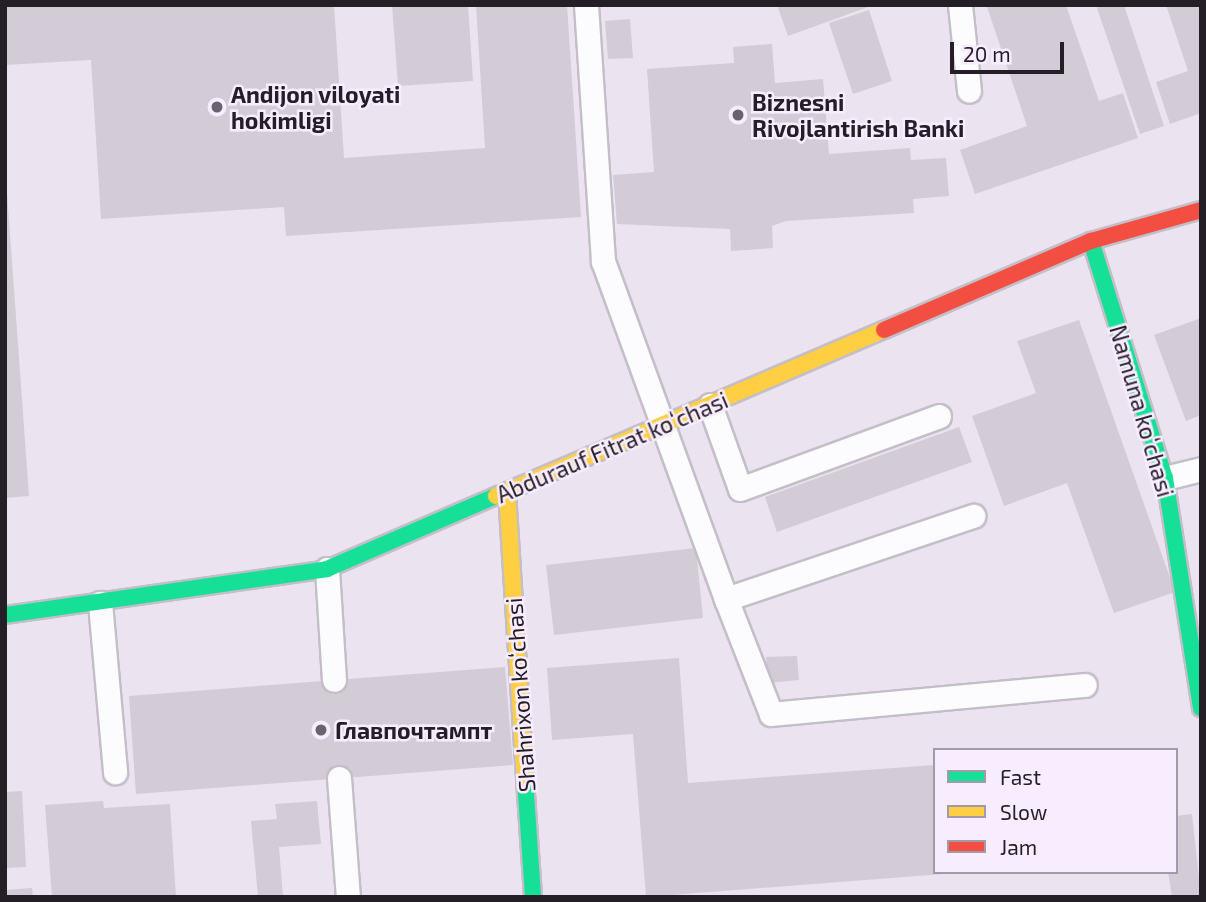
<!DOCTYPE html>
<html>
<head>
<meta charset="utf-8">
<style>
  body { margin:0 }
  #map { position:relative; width:1206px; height:902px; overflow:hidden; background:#ebe3ef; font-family:"Exo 2",sans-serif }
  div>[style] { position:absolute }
  .building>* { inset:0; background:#d3ccd7 }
  .roads { filter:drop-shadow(2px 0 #c4bec8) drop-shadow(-2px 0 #c4bec8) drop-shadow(0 2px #c4bec8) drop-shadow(0 -2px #c4bec8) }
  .lane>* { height:23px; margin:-11.5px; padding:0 11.5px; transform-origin:11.5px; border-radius:11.5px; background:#fcfbfd }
  .fast>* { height:16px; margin:-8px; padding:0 8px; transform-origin:8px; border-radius:8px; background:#16e098 }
  .slow>* { height:16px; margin:-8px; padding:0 8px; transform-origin:8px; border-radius:8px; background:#ffcf43 }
  .jam>* { height:16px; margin:-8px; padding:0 8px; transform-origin:8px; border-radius:8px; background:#f24e42 }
  .dots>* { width:19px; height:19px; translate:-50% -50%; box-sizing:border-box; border:4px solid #f8ecff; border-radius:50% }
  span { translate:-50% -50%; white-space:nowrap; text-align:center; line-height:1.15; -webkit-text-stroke:5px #f8ecff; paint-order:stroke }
  .poi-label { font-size:23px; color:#241e27; font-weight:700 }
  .left { translate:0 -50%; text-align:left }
  .street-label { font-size:23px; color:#241e27 }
  .frame { position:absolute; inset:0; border:7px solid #241e27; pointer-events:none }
  .legend { position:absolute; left:933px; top:748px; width:245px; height:126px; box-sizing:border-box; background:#f8ecff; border:2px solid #a39aa9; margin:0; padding:9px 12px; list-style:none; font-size:21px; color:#241e27 }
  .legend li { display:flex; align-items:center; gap:14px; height:35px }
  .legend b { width:35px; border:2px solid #a39aa9 }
  .scale { position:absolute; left:950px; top:42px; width:114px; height:32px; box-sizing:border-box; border:4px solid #241e27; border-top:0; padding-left:9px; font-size:21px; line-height:24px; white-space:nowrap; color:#241e27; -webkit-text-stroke:5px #f8ecff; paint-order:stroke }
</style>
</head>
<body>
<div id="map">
  <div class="building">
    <i style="clip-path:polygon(5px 5px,334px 5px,344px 158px,485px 148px,476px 5px,567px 5px,581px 217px,286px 236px,284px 207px,101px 219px,91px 60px,5px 65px)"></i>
    <i style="clip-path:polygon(392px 5px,468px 5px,473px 81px,398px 86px)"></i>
    <i style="clip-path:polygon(777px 5px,871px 5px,871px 6px,788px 36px)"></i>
    <i style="clip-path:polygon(1066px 5px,1099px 101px,1123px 93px,1138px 138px,975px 194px,960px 150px,1027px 126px,987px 7px)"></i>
    <i style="clip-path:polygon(1096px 5px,1124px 5px,1164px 126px,1140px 134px)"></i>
    <i style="clip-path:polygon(1166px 5px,1201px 5px,1201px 113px,1170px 124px,1156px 82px,1188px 71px)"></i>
    <i style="clip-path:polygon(869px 10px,892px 81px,853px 94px,829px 23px)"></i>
    <i style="clip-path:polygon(630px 19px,633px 58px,608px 59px,605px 21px)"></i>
    <i style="clip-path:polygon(772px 44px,775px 83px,823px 79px,829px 154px,910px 148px,911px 160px,946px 158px,949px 196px,913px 199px,914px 213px,786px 221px,772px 226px,773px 248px,731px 251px,730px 229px,617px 224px,613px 175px,654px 172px,647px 69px,734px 63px,733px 47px)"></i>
    <i style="clip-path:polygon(5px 165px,29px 496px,5px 498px)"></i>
    <i style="clip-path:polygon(1201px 318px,1201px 415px,1186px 421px,1154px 335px)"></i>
    <i style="clip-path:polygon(1079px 320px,1175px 592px,1114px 613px,1067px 483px,1004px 506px,972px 416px,1036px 393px,1017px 341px)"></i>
    <i style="clip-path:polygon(959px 427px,972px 462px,777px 532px,765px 497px)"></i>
    <i style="clip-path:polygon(696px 548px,703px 618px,554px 635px,546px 565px)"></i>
    <i style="clip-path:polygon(797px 656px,799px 680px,768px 683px,766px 657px)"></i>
    <i style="clip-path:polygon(679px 658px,688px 783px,935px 765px,935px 872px,943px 874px,646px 897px,633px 734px,552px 740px,547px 668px)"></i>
    <i style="clip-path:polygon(505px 667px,513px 765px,136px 794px,129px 696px)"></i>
    <i style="clip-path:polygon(22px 791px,26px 867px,5px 868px,5px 792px)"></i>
    <i style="clip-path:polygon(103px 801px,104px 808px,170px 804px,176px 897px,52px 897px,45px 805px)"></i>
    <i style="clip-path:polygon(317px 801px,321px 844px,279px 847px,283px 897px,258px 897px,251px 821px,277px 819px,275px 804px)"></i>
    <i style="clip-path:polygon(1192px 814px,1201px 897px,1172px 897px,1168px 872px,1176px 872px,1176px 816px)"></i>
    <i style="clip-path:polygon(32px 888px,33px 897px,5px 897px,5px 890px)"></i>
  </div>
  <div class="roads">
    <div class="lane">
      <i style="left:586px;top:5px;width:257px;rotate:86.2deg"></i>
      <i style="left:603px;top:261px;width:360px;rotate:70deg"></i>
      <i style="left:726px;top:599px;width:261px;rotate:-18.6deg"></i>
      <i style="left:960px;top:5px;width:86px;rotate:84deg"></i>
      <i style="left:710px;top:405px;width:89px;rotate:70.3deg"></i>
      <i style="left:740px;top:489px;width:212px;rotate:-20.1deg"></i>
      <i style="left:1165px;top:478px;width:37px;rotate:-14deg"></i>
      <i style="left:327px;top:569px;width:111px;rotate:86.4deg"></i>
      <i style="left:726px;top:599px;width:123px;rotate:68.6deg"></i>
      <i style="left:771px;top:714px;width:315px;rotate:-5.3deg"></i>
      <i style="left:100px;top:603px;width:170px;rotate:84.9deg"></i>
      <i style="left:339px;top:778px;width:119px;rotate:85.7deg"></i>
    </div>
    <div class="fast">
      <i style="left:1091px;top:241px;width:248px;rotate:72.7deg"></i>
      <i style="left:1165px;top:478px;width:233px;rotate:81.1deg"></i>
      <i style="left:5px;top:615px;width:325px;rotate:-8.1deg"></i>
      <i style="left:327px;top:569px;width:184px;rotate:-23.4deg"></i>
      <i style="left:525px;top:779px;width:118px;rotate:86.1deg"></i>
    </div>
    <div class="slow">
      <i style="left:507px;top:492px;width:288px;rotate:86.4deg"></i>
      <i style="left:496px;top:496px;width:422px;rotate:-23.2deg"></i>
    </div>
    <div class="jam">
      <i style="left:884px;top:330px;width:225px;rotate:-23.3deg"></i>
      <i style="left:1091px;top:241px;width:114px;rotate:-15.7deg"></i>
    </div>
  </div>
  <div class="dots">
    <i style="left:217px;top:107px;background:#6a636d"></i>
    <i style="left:738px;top:115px;background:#6a636d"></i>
    <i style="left:321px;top:730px;background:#6a636d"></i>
  </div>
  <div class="poi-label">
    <span class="left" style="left:231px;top:107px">Andijon vilоyati<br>hоkimligi</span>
    <span class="left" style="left:752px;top:115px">Biznesni<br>Rivojlantirish Banki</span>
    <span class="left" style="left:335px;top:730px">Главпочтампт</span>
  </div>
  <div class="street-label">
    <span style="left:1142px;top:411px;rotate:74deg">Namuna koʻchasi</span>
    <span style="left:612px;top:447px;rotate:-23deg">Abdurauf Fitrat koʻchasi</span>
    <span style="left:520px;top:695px;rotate:-94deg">Shahrixon koʻchasi</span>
  </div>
  <div class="frame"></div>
  <ul class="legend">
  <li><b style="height:9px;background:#16e098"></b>Fast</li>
  <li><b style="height:9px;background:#ffcf43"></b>Slow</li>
  <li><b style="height:9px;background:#f24e42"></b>Jam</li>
  </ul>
  <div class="scale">20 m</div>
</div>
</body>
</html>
